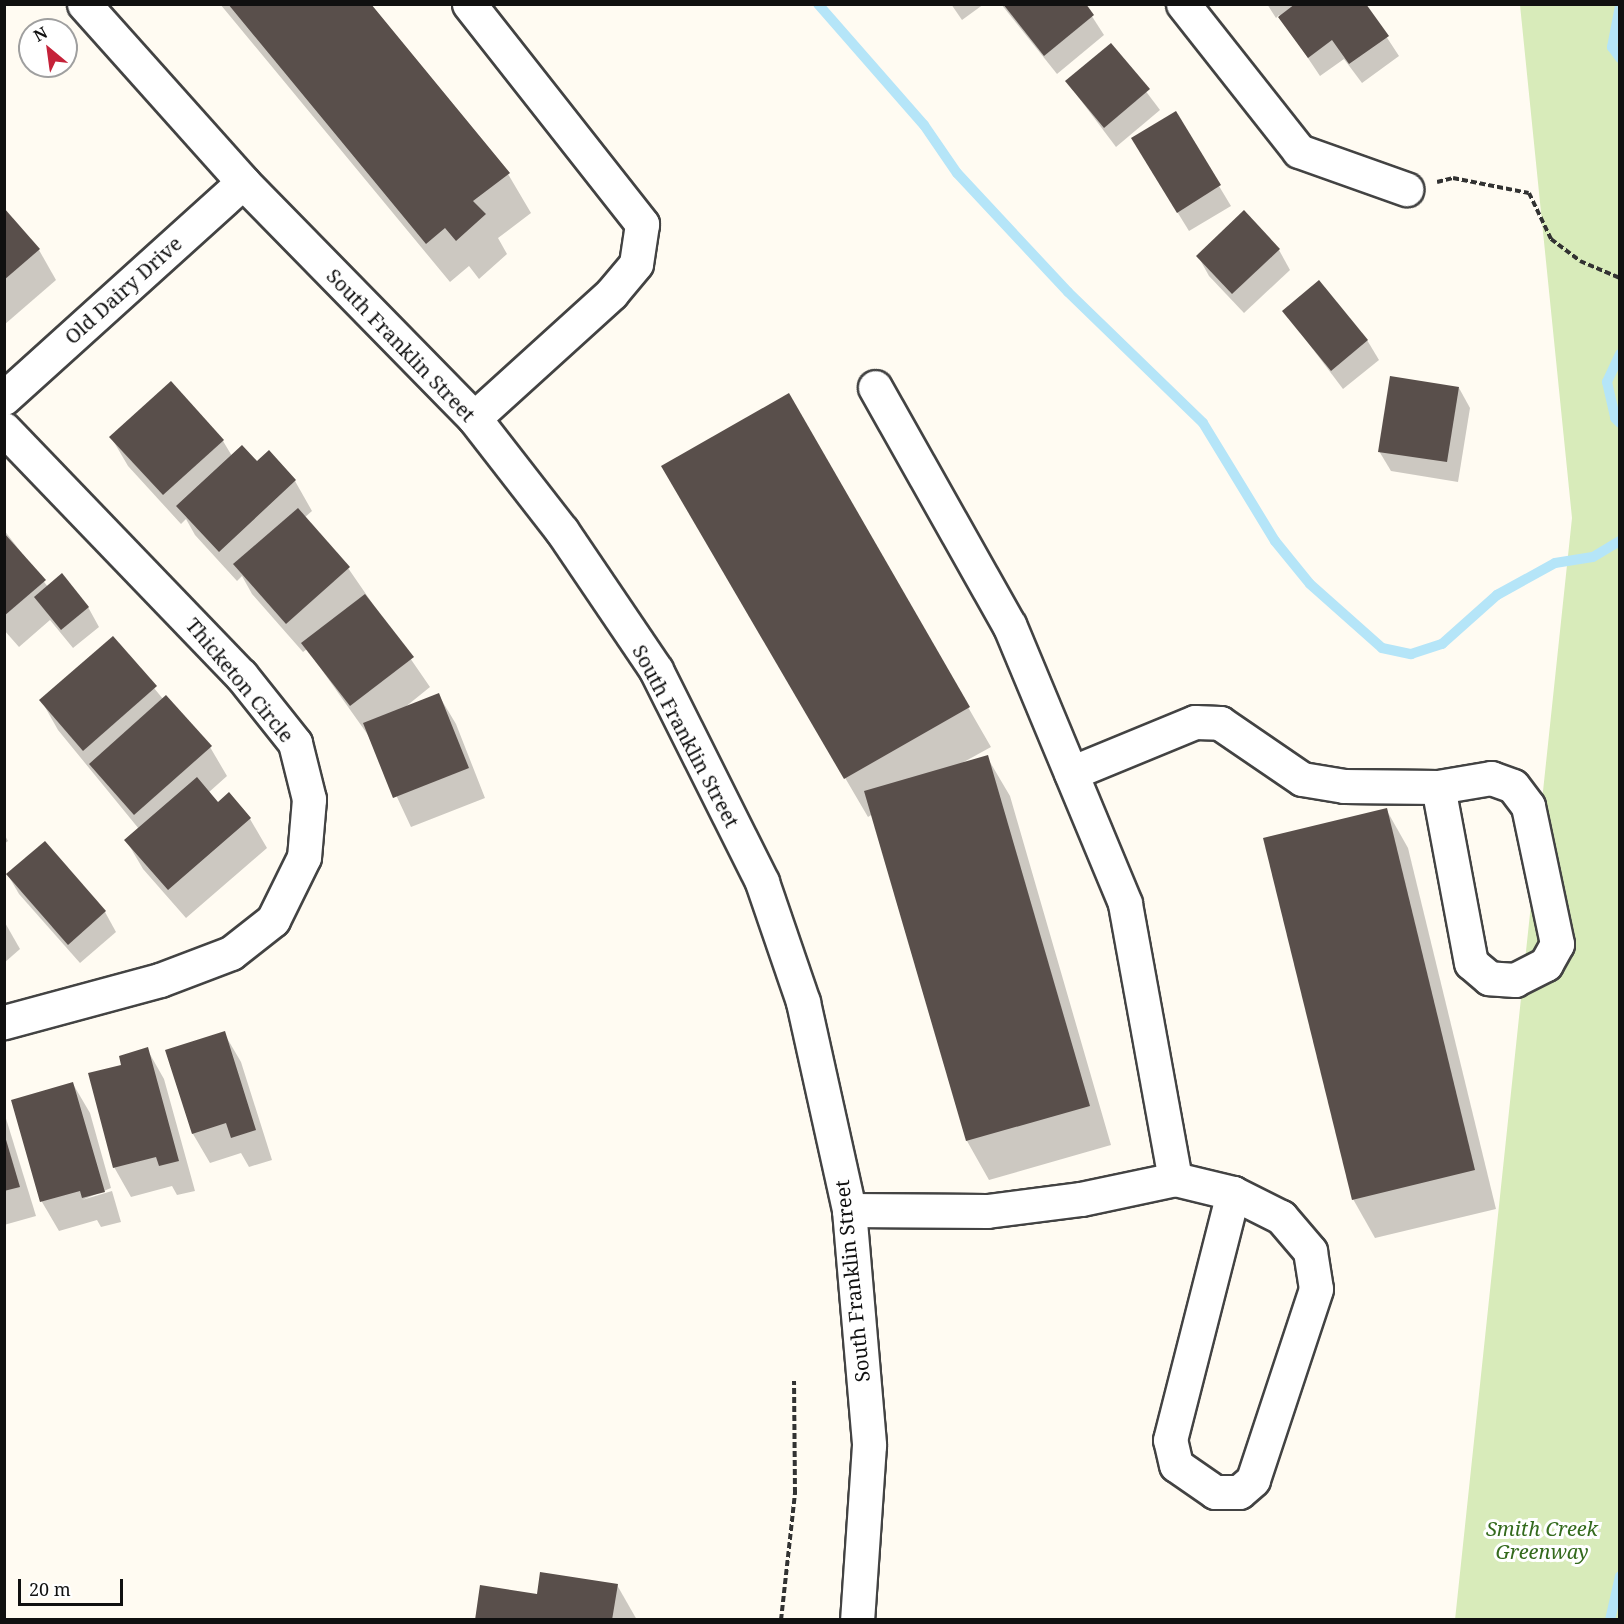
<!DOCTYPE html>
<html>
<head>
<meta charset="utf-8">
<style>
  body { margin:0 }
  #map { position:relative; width:1624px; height:1624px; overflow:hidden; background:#fffbf2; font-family:"Noto Serif",serif }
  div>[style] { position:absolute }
  .green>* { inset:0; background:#d8ebba }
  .shadow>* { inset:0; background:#0003 }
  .stream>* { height:10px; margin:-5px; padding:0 5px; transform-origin:5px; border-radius:5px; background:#b5e5f8 }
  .building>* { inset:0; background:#594f4b }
  .path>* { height:4px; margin-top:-2px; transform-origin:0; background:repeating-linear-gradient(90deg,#323232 0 6px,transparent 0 9px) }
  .roads { filter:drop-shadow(2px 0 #434343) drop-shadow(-2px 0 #434343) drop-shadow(0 2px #434343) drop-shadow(0 -2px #434343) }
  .minor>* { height:33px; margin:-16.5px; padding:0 16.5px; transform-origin:16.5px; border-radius:16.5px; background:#fff }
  span { translate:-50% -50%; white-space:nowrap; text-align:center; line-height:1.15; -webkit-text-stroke:6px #fff; paint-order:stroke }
  .street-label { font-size:20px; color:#101010 }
  .park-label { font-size:20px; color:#346a1d; font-style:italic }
  .frame { position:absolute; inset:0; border:6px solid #101010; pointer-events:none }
  .north { position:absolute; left:18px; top:18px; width:60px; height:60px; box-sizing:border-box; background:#fff; border:2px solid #9f9f9f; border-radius:50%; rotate:331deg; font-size:16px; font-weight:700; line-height:24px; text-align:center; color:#101010 }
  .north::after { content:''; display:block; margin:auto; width:21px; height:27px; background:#c52239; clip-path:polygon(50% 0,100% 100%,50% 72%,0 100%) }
  .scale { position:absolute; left:18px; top:1579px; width:105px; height:27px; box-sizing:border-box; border:3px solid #101010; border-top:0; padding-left:8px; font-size:18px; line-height:21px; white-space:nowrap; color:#101010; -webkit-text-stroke:4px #fff; paint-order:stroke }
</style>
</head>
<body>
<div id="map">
  <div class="green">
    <i style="clip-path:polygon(1520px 5px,1619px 5px,1619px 1619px,1455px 1620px,1572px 518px)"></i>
  </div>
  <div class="shadow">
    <i style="clip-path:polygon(220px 4px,369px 4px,508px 174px,531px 213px,498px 238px,507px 254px,479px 279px,469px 266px,450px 282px)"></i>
    <i style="clip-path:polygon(951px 4px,984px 4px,962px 20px)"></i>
    <i style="clip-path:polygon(1001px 4px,1084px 4px,1104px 35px,1057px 74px)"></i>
    <i style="clip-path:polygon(1267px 4px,1365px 4px,1399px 56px,1362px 83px,1344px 59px,1320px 76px,1279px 15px,1276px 18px)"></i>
    <i style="clip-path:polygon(1111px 45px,1160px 110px,1116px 147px,1067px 82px)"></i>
    <i style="clip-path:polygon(1175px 113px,1231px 206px,1189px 231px,1144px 158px)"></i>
    <i style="clip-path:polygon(4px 210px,39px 250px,56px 280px,4px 325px)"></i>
    <i style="clip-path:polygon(1279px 250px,1290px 270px,1244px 313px,1209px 276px,1198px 256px)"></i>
    <i style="clip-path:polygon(1284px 311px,1367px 340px,1379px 360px,1343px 389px)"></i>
    <i style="clip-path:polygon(1459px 388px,1470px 408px,1458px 482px,1391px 471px,1379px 451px)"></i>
    <i style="clip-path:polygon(788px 395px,991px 747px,962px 763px,987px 757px,1010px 796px,1111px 1145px,989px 1180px,967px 1141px,873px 814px,868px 817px,663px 467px)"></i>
    <i style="clip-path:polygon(111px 437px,223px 441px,232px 456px,257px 463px,269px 452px,295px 481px,312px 511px,304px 518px,348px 568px,430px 687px,404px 708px,438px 694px,456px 724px,485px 798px,411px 827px,368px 735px,307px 649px,303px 652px,252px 594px,242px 576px,237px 581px,195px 535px,186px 519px,181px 524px,128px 466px)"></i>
    <i style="clip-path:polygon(4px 530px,48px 587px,88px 607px,99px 627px,73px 648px,50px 620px,19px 647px,4px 630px)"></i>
    <i style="clip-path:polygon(113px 638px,163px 699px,210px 747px,227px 776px,208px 793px,218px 804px,250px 819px,267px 848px,186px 918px,143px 869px,126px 840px,139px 829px,58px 730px,41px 700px)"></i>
    <i style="clip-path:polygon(1386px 809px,1408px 848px,1496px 1209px,1375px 1238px,1353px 1199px)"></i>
    <i style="clip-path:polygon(4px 834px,8px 841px,4px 844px)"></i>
    <i style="clip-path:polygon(45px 843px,105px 912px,116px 932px,80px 963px,19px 894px,8px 875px)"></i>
    <i style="clip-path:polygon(4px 921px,20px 949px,4px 963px)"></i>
    <i style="clip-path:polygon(224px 1033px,241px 1062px,272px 1160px,249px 1167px,241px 1153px,210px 1163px,193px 1134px,167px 1051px)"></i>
    <i style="clip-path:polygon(147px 1049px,164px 1079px,195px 1191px,177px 1195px,172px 1186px,131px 1197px,114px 1167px,123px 1066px)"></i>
    <i style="clip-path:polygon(73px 1084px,90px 1113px,111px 1188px,82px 1200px,112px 1191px,121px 1222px,101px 1227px,97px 1220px,59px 1231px,42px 1202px,13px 1101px)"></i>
    <i style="clip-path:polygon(4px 1112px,36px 1216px,4px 1225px)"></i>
    <i style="clip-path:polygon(617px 1585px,637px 1620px,476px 1620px,538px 1596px)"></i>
  </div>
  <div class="stream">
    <i style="left:818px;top:4px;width:161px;rotate:48.8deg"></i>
    <i style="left:924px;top:125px;width:58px;rotate:55.5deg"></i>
    <i style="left:957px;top:173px;width:163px;rotate:47deg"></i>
    <i style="left:1068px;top:292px;width:188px;rotate:44.1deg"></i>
    <i style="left:1203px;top:423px;width:138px;rotate:58.6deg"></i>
    <i style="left:1275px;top:541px;width:55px;rotate:50.9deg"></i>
    <i style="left:1310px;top:584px;width:96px;rotate:41.6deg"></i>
    <i style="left:1382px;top:648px;width:30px;rotate:12deg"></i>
    <i style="left:1411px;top:654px;width:33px;rotate:-18deg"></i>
    <i style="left:1442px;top:644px;width:74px;rotate:-41.7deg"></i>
    <i style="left:1497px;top:595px;width:66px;rotate:-28.9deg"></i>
    <i style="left:1555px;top:563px;width:38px;rotate:-9deg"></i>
    <i style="left:1593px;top:557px;width:31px;rotate:-31deg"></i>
    <i style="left:1620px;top:6px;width:42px;rotate:101deg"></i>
    <i style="left:1612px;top:47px;width:14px;rotate:54deg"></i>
    <i style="left:1620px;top:354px;width:31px;rotate:115deg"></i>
    <i style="left:1607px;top:382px;width:37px;rotate:77deg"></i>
    <i style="left:1615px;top:418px;width:7px;rotate:45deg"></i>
    <i style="left:1610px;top:1620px;width:45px;rotate:-77.2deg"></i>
  </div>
  <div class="building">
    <i style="clip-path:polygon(228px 4px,371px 4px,510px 173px,473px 201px,486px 214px,456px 241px,445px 228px,426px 244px)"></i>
    <i style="clip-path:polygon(1003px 4px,1086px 4px,1094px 15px,1044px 56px)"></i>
    <i style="clip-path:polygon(1295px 4px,1366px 4px,1389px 36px,1349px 64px,1332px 40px,1308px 58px,1278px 17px)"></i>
    <i style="clip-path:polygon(1111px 43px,1150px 89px,1104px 128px,1065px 81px)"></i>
    <i style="clip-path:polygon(1176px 111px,1221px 185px,1177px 213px,1131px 138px)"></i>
    <i style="clip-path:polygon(4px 208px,40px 249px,4px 280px)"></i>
    <i style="clip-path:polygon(1244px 210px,1280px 249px,1232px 294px,1196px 256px)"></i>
    <i style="clip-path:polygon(1319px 280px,1368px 340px,1331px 371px,1282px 311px)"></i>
    <i style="clip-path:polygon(1390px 376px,1459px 387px,1447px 462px,1378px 452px)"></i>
    <i style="clip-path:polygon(171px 381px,224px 440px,163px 495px,109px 437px)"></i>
    <i style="clip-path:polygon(789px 393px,970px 707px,844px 779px,661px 466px)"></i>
    <i style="clip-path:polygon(242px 445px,257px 461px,269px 450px,296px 480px,219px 552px,176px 506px)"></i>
    <i style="clip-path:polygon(298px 508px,350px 567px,286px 624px,233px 564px)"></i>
    <i style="clip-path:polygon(4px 533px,46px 580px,4px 616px)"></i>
    <i style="clip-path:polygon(62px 573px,89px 607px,61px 630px,34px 597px)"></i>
    <i style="clip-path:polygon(365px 594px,414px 657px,350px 706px,301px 643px)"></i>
    <i style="clip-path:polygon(113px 636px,157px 686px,83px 751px,39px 700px)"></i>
    <i style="clip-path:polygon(439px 693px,469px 768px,393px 798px,363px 723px)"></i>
    <i style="clip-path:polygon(166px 695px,212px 746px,134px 815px,89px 764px)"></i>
    <i style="clip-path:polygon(988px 755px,1090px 1106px,966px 1141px,864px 791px)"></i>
    <i style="clip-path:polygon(197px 777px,218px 802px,229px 792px,251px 818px,168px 890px,124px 840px)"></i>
    <i style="clip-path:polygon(1387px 808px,1475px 1170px,1352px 1200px,1263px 838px)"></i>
    <i style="clip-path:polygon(45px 841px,106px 911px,68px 945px,6px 874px)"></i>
    <i style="clip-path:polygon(225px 1031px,256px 1130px,231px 1138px,226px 1123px,192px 1134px,165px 1050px)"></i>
    <i style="clip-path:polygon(148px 1047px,179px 1161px,159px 1166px,156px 1157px,113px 1168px,88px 1073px,121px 1065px,119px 1056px)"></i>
    <i style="clip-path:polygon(73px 1082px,105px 1192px,82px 1198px,80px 1191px,40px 1202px,11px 1100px)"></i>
    <i style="clip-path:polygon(4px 1133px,20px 1187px,4px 1191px)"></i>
    <i style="clip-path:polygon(540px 1572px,618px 1584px,612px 1620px,475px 1620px,480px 1585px,537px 1594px)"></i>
  </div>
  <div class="path">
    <i style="left:1437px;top:182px;width:16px;rotate:-14deg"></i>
    <i style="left:1453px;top:178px;width:77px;rotate:11.2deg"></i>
    <i style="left:1529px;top:193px;width:51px;rotate:64.4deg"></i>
    <i style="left:1551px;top:239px;width:36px;rotate:37deg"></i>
    <i style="left:1580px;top:261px;width:43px;rotate:23deg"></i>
    <i style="left:781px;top:1620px;width:128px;rotate:-83.7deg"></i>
    <i style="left:795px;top:1493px;width:112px;rotate:-90.5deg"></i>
  </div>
  <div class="roads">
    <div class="minor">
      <i style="left:84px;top:4px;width:239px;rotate:48.2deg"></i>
      <i style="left:243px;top:182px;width:330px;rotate:45.6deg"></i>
      <i style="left:474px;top:418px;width:143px;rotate:52.1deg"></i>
      <i style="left:562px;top:531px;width:168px;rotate:55.9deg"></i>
      <i style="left:656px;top:670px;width:237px;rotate:63.4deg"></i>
      <i style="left:762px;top:882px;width:127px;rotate:71.1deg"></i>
      <i style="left:803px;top:1002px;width:213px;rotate:77.5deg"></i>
      <i style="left:849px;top:1210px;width:236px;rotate:85.1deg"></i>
      <i style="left:869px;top:1445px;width:175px;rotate:93.9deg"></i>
      <i style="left:469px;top:4px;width:280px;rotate:51.8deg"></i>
      <i style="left:642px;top:224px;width:40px;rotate:98.5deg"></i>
      <i style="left:636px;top:264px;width:38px;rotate:130deg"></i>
      <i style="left:612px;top:293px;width:186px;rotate:137.8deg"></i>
      <i style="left:1183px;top:4px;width:187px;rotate:51.7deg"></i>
      <i style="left:1299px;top:151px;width:114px;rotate:19.6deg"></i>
      <i style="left:4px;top:398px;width:322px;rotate:-42.1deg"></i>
      <i style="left:4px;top:429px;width:342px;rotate:46.1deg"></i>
      <i style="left:241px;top:675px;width:87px;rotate:51.5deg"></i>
      <i style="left:295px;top:743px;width:58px;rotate:76deg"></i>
      <i style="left:309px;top:799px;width:58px;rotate:94.9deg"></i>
      <i style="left:304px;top:857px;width:70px;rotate:116.2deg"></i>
      <i style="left:273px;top:920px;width:53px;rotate:141.8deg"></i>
      <i style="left:231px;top:953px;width:76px;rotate:159.2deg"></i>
      <i style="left:160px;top:980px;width:162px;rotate:164.9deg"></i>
      <i style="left:1071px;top:773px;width:134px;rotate:-22.4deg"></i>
      <i style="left:1195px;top:722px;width:25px;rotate:2deg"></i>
      <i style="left:1220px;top:723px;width:99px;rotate:34.3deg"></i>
      <i style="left:1302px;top:779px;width:43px;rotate:9.5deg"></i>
      <i style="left:1344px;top:786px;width:94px;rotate:0.6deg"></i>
      <i style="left:1438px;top:787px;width:54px;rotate:-9.6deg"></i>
      <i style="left:1491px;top:778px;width:23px;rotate:20deg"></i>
      <i style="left:1513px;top:786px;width:25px;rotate:53deg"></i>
      <i style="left:1528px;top:806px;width:141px;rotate:78.1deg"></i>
      <i style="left:1557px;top:944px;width:23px;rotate:119deg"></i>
      <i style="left:1546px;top:964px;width:35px;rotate:153deg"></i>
      <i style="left:1515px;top:980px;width:26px;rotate:-176deg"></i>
      <i style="left:1489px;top:978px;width:23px;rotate:-140deg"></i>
      <i style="left:1471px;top:963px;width:179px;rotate:-100.6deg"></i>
      <i style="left:1175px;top:1179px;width:60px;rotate:13.6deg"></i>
      <i style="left:1233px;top:1193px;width:54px;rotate:26.6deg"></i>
      <i style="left:1281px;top:1217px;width:45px;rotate:49.5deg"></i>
      <i style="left:1310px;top:1251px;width:38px;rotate:81deg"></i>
      <i style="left:1316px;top:1289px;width:201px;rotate:108.3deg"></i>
      <i style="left:1253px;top:1480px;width:18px;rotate:139deg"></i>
      <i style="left:1239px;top:1492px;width:24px;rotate:180deg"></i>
      <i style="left:1215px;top:1492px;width:47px;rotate:-145.3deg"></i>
      <i style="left:1176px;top:1465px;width:26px;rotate:-103deg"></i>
      <i style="left:1170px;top:1440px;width:255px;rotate:-75.7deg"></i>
      <i style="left:849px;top:1210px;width:138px;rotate:0.4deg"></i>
      <i style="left:987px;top:1211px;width:95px;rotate:-7.3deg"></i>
      <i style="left:1081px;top:1199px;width:96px;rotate:-12deg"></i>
      <i style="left:1175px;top:1179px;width:280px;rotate:-100.3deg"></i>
      <i style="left:1125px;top:903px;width:301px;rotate:-112.6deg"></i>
      <i style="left:1009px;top:625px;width:273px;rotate:-119.4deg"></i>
    </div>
  </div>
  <div class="street-label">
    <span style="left:123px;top:290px;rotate:-42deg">Old Dairy Drive</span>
    <span style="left:401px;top:345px;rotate:46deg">South Franklin Street</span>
    <span style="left:240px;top:680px;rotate:50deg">Thicketon Circle</span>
    <span style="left:686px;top:736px;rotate:62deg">South Franklin Street</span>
    <span style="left:852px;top:1281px;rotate:-96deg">South Franklin Street</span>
  </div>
  <div class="park-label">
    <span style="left:1542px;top:1540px">Smith Creek<br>Greenway</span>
  </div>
  <div class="frame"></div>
  <div class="north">N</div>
  <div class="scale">20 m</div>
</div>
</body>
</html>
